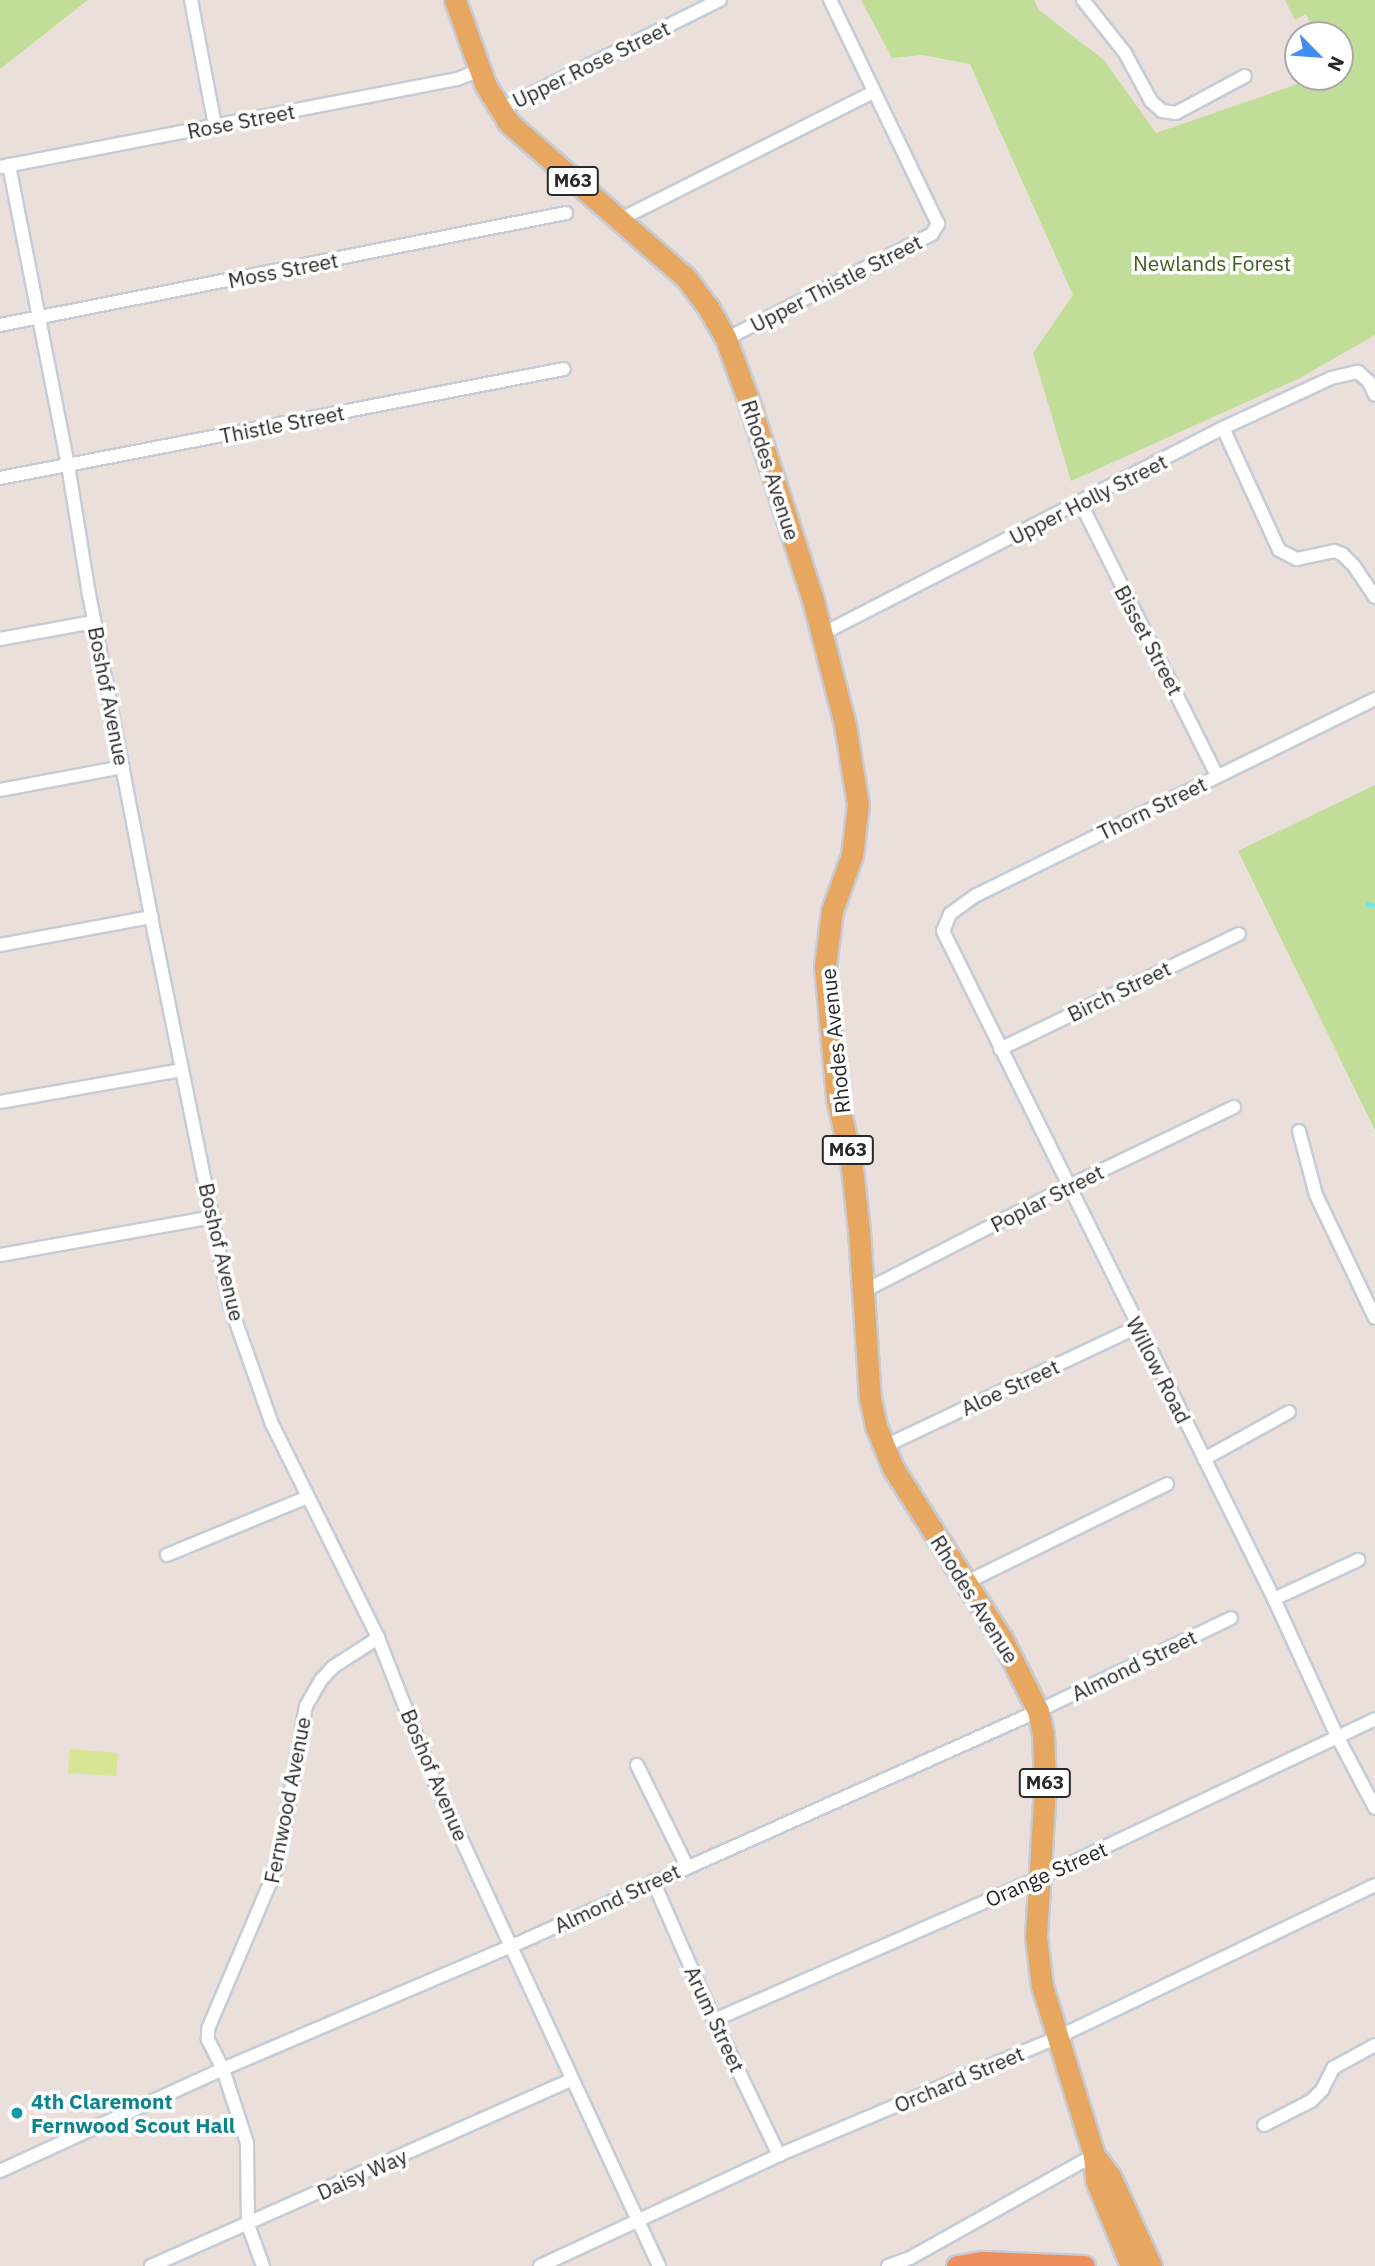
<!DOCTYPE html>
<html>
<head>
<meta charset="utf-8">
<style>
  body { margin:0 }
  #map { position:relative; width:1375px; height:2266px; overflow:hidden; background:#eadfda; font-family:"IBM Plex Sans",sans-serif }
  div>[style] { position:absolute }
  .green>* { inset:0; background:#c1de98 }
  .pitch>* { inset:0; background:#d7e594 }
  .stream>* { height:4.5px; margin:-2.25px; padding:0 2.25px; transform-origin:2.25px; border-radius:2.25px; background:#71e5e7 }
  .roads { filter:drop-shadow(2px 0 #c5ccd5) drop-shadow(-2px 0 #c5ccd5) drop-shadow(0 2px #c5ccd5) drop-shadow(0 -2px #c5ccd5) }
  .minor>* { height:12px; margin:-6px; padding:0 6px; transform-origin:6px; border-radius:6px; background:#fff }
  .primary>* { height:21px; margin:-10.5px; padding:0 10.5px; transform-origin:10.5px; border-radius:10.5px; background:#e8a760 }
  .trunk>* { height:21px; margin:-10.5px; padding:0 10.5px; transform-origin:10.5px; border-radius:10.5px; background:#ee8e5c }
  .dots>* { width:19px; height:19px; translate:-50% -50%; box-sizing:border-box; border:4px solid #fff; border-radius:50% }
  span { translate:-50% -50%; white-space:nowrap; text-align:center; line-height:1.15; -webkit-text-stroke:7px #fff; paint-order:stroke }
  .shield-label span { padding:2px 5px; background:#fff; border:2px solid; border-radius:5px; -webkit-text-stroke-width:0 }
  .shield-label { font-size:19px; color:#282828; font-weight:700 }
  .street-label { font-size:21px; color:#282828 }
  .park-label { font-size:21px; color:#3b5f1d }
  .culture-label { font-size:21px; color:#0d838f; font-weight:700 }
  .left { translate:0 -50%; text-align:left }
  .north { position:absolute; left:1284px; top:21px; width:70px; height:70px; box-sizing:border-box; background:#fff; border:2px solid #a9a9a9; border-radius:50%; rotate:115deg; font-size:19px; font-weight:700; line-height:28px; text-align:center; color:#282828 }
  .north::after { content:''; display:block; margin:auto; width:24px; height:32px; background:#418df0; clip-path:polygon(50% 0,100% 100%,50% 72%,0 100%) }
</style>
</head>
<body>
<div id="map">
  <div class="green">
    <i style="clip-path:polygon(0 0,88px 0,0 69px)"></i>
    <i style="clip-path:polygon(861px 0,1034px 0,1039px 10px,1104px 60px,1156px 133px,1318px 77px,1340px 77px,1340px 57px,1346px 46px,1340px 48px,1340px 35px,1316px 35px,1306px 14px,1295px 20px,1285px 0,1375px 0,1375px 335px,1300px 378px,1071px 481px,1033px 353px,1073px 295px,970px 64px,922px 55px,892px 58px)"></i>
    <i style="clip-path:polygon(1375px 785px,1375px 1130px,1238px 851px)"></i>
  </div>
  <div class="pitch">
    <i style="clip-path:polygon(70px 1749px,118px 1753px,116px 1776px,68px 1773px)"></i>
  </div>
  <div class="stream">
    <i style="left:1368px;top:904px;width:7px;rotate:8deg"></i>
  </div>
  <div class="roads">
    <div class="minor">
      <i style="left:191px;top:0;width:128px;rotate:79.2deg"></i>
      <i style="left:1083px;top:0;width:68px;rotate:51.6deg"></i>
      <i style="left:1125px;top:53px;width:55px;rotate:61.6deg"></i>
      <i style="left:1151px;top:101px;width:15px;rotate:42deg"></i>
      <i style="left:1162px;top:111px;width:14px;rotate:8deg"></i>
      <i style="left:1176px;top:113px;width:78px;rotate:-28.2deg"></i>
      <i style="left:499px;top:110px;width:247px;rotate:-26.5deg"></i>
      <i style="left:9px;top:165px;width:306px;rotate:78.9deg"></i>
      <i style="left:68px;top:465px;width:131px;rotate:80.8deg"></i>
      <i style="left:89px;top:594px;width:329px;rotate:79.1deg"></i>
      <i style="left:151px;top:917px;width:396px;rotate:78.5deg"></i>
      <i style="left:230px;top:1305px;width:126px;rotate:70.6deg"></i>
      <i style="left:272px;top:1424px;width:239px;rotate:63.6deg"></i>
      <i style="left:378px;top:1638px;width:148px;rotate:68.6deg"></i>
      <i style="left:432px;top:1776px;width:540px;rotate:65.14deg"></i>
      <i style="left:0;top:167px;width:465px;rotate:-10.9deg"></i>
      <i style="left:457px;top:79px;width:25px;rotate:-21deg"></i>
      <i style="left:619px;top:220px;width:285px;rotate:-26.7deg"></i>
      <i style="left:0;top:325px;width:577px;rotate:-11.19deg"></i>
      <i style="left:726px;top:339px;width:231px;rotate:-27deg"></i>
      <i style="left:932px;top:234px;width:12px;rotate:-59deg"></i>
      <i style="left:938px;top:224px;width:249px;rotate:-115.7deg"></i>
      <i style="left:1223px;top:428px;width:134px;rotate:65.3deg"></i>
      <i style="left:1279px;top:550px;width:20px;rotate:27deg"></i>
      <i style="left:1297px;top:559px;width:38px;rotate:-12deg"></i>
      <i style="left:1334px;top:551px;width:9px;rotate:21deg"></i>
      <i style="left:1342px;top:554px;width:17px;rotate:45deg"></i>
      <i style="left:1354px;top:566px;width:37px;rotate:56deg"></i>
      <i style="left:0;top:478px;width:574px;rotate:-10.94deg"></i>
      <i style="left:1081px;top:504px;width:304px;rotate:63.4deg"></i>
      <i style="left:822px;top:634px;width:451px;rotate:-27.2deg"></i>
      <i style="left:1223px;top:428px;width:119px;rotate:-24.8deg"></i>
      <i style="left:1331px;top:378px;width:28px;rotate:-13deg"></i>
      <i style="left:1358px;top:372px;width:15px;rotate:42deg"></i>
      <i style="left:1369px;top:382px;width:14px;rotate:65deg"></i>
      <i style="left:0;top:639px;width:96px;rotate:-10.3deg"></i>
      <i style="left:1375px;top:699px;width:445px;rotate:153.8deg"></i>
      <i style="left:976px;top:895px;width:32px;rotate:144deg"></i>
      <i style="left:950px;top:914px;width:18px;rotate:112deg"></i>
      <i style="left:943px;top:931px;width:746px;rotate:63.64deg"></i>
      <i style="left:1274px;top:1599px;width:153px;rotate:65.3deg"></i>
      <i style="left:1338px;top:1738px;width:79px;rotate:62.1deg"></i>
      <i style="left:0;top:790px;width:125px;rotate:-10.6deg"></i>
      <i style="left:0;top:945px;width:154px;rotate:-10.5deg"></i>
      <i style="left:1000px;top:1049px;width:265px;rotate:-25.7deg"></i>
      <i style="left:0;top:1102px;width:185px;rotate:-10deg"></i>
      <i style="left:1299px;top:1131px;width:66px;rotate:75.1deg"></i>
      <i style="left:1316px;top:1195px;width:136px;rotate:64.4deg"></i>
      <i style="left:0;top:1255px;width:217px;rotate:-10.1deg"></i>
      <i style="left:862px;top:1292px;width:233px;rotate:-27.1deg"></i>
      <i style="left:1069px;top:1186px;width:183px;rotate:-25.6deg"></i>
      <i style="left:883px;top:1447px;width:281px;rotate:-25.3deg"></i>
      <i style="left:1204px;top:1459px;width:97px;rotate:-28.9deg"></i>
      <i style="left:167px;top:1555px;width:152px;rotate:-22.4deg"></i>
      <i style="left:965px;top:1583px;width:225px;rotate:-26.1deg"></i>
      <i style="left:1274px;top:1599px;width:93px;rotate:-24.9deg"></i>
      <i style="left:637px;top:1765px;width:113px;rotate:63.7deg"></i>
      <i style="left:653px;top:1881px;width:152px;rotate:66.3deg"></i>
      <i style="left:714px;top:2020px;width:150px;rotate:64.3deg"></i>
      <i style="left:714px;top:2020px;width:352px;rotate:-23.6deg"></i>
      <i style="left:1037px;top:1879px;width:374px;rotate:-25.3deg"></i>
      <i style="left:1264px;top:2125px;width:53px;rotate:-27.1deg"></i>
      <i style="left:1311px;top:2101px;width:16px;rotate:-45deg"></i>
      <i style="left:1322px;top:2090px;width:25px;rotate:-63deg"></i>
      <i style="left:1333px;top:2068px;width:48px;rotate:-28.7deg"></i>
      <i style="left:0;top:2171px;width:245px;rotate:-24.6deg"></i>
      <i style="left:223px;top:2069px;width:314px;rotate:-23.1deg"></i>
      <i style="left:512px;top:1946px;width:576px;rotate:-24.07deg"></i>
      <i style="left:1038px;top:1711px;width:214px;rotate:-25.7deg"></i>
      <i style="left:151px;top:2266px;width:461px;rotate:-23.9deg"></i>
      <i style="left:263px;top:2266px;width:44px;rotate:-110.1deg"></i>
      <i style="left:248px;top:2225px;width:82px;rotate:-90.7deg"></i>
      <i style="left:247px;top:2143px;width:78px;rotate:-108deg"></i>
      <i style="left:223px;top:2069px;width:34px;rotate:-117deg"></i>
      <i style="left:208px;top:2039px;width:10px;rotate:-90deg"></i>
      <i style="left:208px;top:2029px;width:179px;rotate:-67deg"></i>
      <i style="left:278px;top:1864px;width:160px;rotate:-80deg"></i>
      <i style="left:306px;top:1706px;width:30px;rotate:-60deg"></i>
      <i style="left:321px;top:1680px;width:18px;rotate:-47deg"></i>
      <i style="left:333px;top:1667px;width:54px;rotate:-32.8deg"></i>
      <i style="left:540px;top:2266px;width:264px;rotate:-24.9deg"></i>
      <i style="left:779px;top:2155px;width:301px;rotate:-22.9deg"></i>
      <i style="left:1056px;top:2038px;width:354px;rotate:-25.6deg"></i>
      <i style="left:888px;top:2266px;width:23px;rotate:-20deg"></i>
      <i style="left:910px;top:2258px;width:211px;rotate:-29.2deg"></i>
    </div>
    <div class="primary">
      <i style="left:455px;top:0;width:89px;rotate:70.3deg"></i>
      <i style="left:485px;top:84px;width:46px;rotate:58.4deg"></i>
      <i style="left:509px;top:123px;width:235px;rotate:41.2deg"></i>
      <i style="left:686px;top:278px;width:39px;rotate:53deg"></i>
      <i style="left:709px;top:309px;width:34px;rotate:60deg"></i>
      <i style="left:726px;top:339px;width:70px;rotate:70deg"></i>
      <i style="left:750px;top:405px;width:205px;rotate:72.1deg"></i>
      <i style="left:813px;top:600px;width:129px;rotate:75.6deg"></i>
      <i style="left:845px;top:725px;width:80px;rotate:80.7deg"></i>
      <i style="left:858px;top:804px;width:51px;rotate:96.7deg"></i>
      <i style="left:852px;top:855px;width:59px;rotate:109.7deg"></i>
      <i style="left:832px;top:911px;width:55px;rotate:97.3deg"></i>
      <i style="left:825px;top:966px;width:133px;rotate:84.8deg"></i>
      <i style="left:837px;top:1098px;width:64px;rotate:77.3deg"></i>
      <i style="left:851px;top:1160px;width:70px;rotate:83.5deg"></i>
      <i style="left:859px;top:1230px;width:168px;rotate:86.3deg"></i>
      <i style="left:870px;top:1398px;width:29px;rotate:78deg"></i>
      <i style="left:876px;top:1426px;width:45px;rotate:68deg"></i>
      <i style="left:893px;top:1468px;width:203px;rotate:57.5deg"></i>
      <i style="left:1002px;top:1639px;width:80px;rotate:63.4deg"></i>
      <i style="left:1038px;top:1711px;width:24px;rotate:78deg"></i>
      <i style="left:1043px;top:1734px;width:51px;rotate:87.8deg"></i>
      <i style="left:1045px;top:1785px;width:152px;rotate:93.4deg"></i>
      <i style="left:1036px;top:1937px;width:49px;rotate:83deg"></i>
      <i style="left:1042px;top:1986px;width:177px;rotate:72.9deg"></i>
      <i style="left:1094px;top:2155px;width:25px;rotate:85deg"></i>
      <i style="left:1096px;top:2180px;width:93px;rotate:67.9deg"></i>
      <i style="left:1097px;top:2159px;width:21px;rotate:53deg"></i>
      <i style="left:1110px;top:2176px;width:99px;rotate:65.5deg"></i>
    </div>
    <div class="trunk">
      <i style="left:957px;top:2266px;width:26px;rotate:-9deg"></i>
      <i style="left:983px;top:2262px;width:101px;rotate:2.3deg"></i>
    </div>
  </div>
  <div class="dots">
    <i style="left:17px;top:2113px;background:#0f9aa8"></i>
  </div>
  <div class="shield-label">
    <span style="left:573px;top:181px">M63</span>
    <span style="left:848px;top:1150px">M63</span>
    <span style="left:1045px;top:1783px">M63</span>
  </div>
  <div class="street-label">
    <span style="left:591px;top:64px;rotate:-26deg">Upper Rose Street</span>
    <span style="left:241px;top:121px;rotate:-11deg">Rose Street</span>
    <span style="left:283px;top:270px;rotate:-11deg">Moss Street</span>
    <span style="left:836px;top:283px;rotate:-27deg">Upper Thistle Street</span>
    <span style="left:282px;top:424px;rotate:-11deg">Thistle Street</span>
    <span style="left:771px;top:470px;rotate:72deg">Rhodes Avenue</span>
    <span style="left:1088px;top:499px;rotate:-27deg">Upper Holly Street</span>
    <span style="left:1149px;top:640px;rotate:62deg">Bisset Street</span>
    <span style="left:109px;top:696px;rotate:79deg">Boshof Avenue</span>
    <span style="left:1152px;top:808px;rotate:-26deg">Thorn Street</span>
    <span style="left:1119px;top:991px;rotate:-26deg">Birch Street</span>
    <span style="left:835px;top:1041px;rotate:-96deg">Rhodes Avenue</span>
    <span style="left:1047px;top:1198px;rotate:-27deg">Poplar Street</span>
    <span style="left:222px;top:1252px;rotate:77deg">Boshof Avenue</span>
    <span style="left:1159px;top:1370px;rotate:63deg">Willow Road</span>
    <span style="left:1010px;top:1387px;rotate:-25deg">Aloe Street</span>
    <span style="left:975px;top:1599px;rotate:58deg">Rhodes Avenue</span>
    <span style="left:1134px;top:1665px;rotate:-26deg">Almond Street</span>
    <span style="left:435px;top:1775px;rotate:67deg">Boshof Avenue</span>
    <span style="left:287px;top:1800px;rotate:-79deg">Fernwood Avenue</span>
    <span style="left:1046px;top:1874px;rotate:-24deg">Orange Street</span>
    <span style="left:617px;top:1898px;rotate:-25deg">Almond Street</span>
    <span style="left:715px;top:2019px;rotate:65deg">Arum Street</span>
    <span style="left:959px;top:2079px;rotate:-23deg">Orchard Street</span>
    <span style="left:362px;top:2174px;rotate:-24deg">Daisy Way</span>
  </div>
  <div class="park-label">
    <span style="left:1212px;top:263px">Newlands Forest</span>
  </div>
  <div class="culture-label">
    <span class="left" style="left:31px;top:2113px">4th Claremont<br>Fernwood Scout Hall</span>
  </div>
  <div class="north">N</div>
</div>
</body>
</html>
